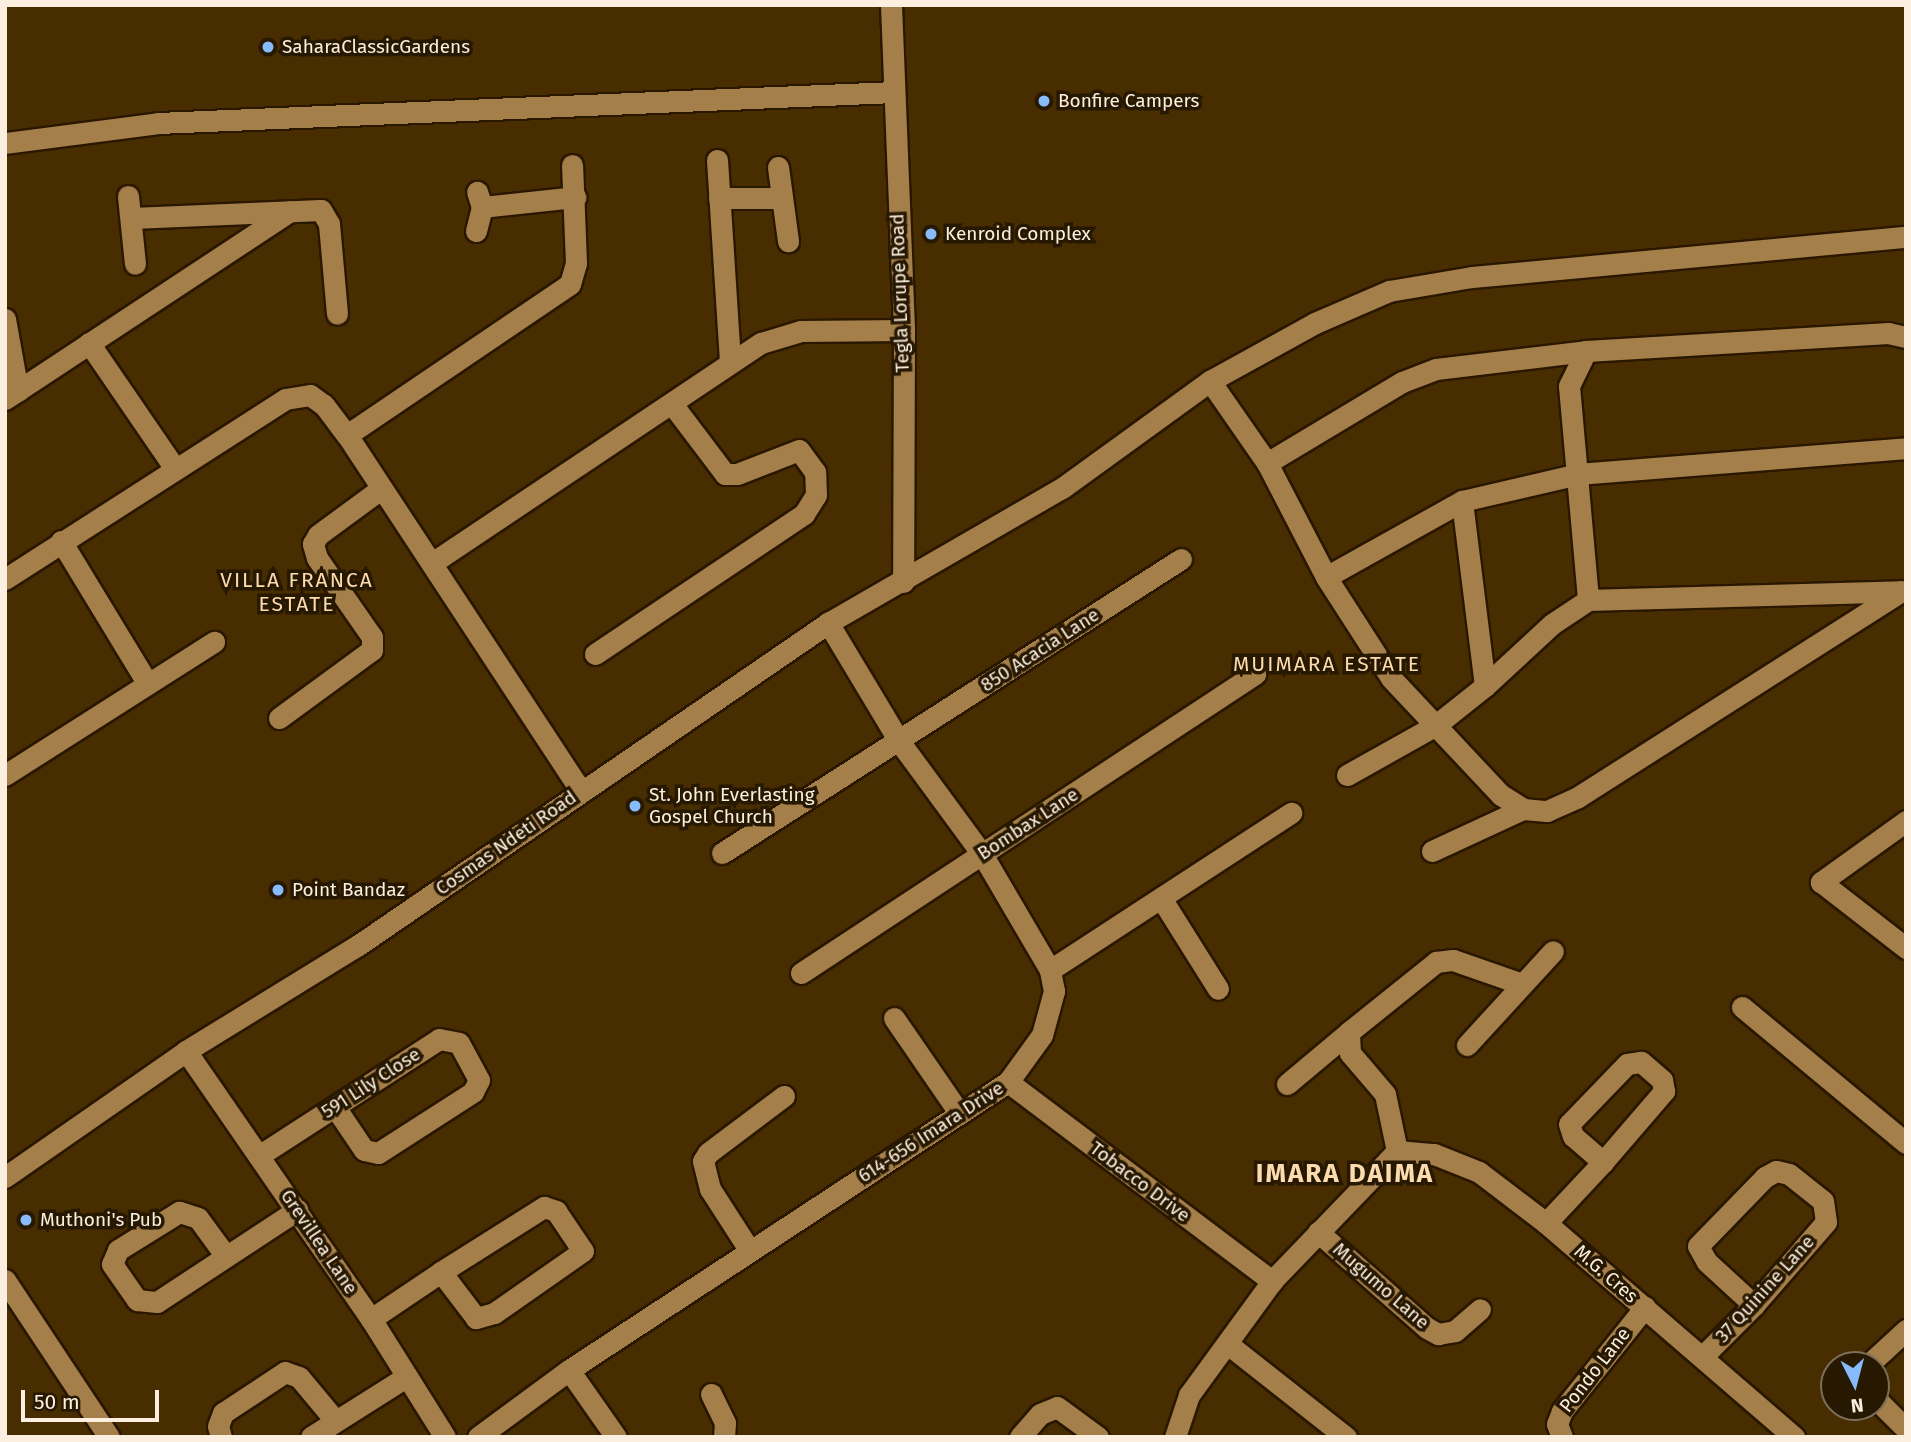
<!DOCTYPE html>
<html>
<head>
<meta charset="utf-8">
<style>
  body { margin:0 }
  #map { position:relative; width:1911px; height:1442px; overflow:hidden; background:#482d00; font-family:"Fira Sans",sans-serif }
  div>[style] { position:absolute }
  .roads { filter:drop-shadow(2px 0 #291700) drop-shadow(-2px 0 #291700) drop-shadow(0 2px #291700) drop-shadow(0 -2px #291700) }
  .minor>* { height:21px; margin:-10.5px; padding:0 10.5px; transform-origin:10.5px; border-radius:10.5px; background:#a57f49 }
  .dots>* { width:19px; height:19px; translate:-50% -50%; box-sizing:border-box; border:4px solid #271802; border-radius:50% }
  span { translate:-50% -50%; white-space:nowrap; text-align:center; line-height:1.15; -webkit-text-stroke:7px #271802; paint-order:stroke }
  .poi-label { font-size:19px; color:#fcefdf }
  .left { translate:0 -50%; text-align:left }
  .street-label { font-size:19px; color:#fcefdf }
  .neighbourhood-label { font-size:21px; color:#fcdbaf; letter-spacing:2px }
  .district-label { font-size:26px; color:#fcdbaf; font-weight:700; letter-spacing:2px }
  .frame { position:absolute; inset:0; border:7px solid #fcefdf; pointer-events:none }
  .north { position:absolute; left:1820px; top:1351px; width:70px; height:70px; box-sizing:border-box; background:#271802; border:2px solid #7c6e5a; border-radius:50%; rotate:174deg; font-size:19px; font-weight:700; line-height:28px; text-align:center; color:#fcefdf }
  .north::after { content:''; display:block; margin:auto; width:24px; height:32px; background:#87bbfb; clip-path:polygon(50% 0,100% 100%,50% 72%,0 100%) }
  .scale { position:absolute; left:21px; top:1390px; width:138px; height:32px; box-sizing:border-box; border:4px solid #fcefdf; border-top:0; padding-left:9px; font-size:21px; line-height:24px; white-space:nowrap; color:#fcefdf; -webkit-text-stroke:5px #271802; paint-order:stroke }
</style>
</head>
<body>
<div id="map">
  <div class="roads">
    <div class="minor">
      <i style="left:891px;top:5px;width:325px;rotate:87.7deg"></i>
      <i style="left:904px;top:330px;width:252px;rotate:90.2deg"></i>
      <i style="left:5px;top:143px;width:154px;rotate:-7.4deg"></i>
      <i style="left:158px;top:123px;width:737px;rotate:-2.41deg"></i>
      <i style="left:717px;top:160px;width:203px;rotate:86.3deg"></i>
      <i style="left:778px;top:167px;width:75px;rotate:82.3deg"></i>
      <i style="left:128px;top:196px;width:68px;rotate:84.1deg"></i>
      <i style="left:719px;top:198px;width:63px"></i>
      <i style="left:482px;top:207px;width:94px;rotate:-6.1deg"></i>
      <i style="left:132px;top:218px;width:189px;rotate:-2.4deg"></i>
      <i style="left:321px;top:210px;width:16px;rotate:60deg"></i>
      <i style="left:329px;top:224px;width:90px;rotate:84.9deg"></i>
      <i style="left:476px;top:231px;width:25px;rotate:-76deg"></i>
      <i style="left:482px;top:207px;width:16px;rotate:-108deg"></i>
      <i style="left:5px;top:319px;width:73px;rotate:79.8deg"></i>
      <i style="left:89px;top:343px;width:150px;rotate:55.6deg"></i>
      <i style="left:1586px;top:351px;width:39px;rotate:116deg"></i>
      <i style="left:1569px;top:386px;width:215px;rotate:84.9deg"></i>
      <i style="left:1210px;top:381px;width:100px;rotate:55.2deg"></i>
      <i style="left:1267px;top:463px;width:128px;rotate:62.6deg"></i>
      <i style="left:1326px;top:577px;width:120px;rotate:57.2deg"></i>
      <i style="left:1391px;top:678px;width:161px;rotate:46.8deg"></i>
      <i style="left:1501px;top:795px;width:26px;rotate:32deg"></i>
      <i style="left:1523px;top:809px;width:24px;rotate:5deg"></i>
      <i style="left:1547px;top:811px;width:34px;rotate:-24deg"></i>
      <i style="left:1578px;top:797px;width:383px;rotate:-32.5deg"></i>
      <i style="left:5px;top:399px;width:341px;rotate:-33.4deg"></i>
      <i style="left:347px;top:435px;width:269px;rotate:-34.1deg"></i>
      <i style="left:570px;top:284px;width:22px;rotate:-74deg"></i>
      <i style="left:576px;top:263px;width:98px;rotate:-92.3deg"></i>
      <i style="left:1267px;top:463px;width:157px;rotate:-31deg"></i>
      <i style="left:1402px;top:382px;width:36px;rotate:-21deg"></i>
      <i style="left:1436px;top:369px;width:151px;rotate:-6.8deg"></i>
      <i style="left:1586px;top:351px;width:303px;rotate:-3.4deg"></i>
      <i style="left:1888px;top:333px;width:18px;rotate:13deg"></i>
      <i style="left:61px;top:541px;width:167px;rotate:58.7deg"></i>
      <i style="left:432px;top:563px;width:396px;rotate:-33.8deg"></i>
      <i style="left:761px;top:343px;width:42px;rotate:-16.7deg"></i>
      <i style="left:801px;top:331px;width:103px;rotate:-0.6deg"></i>
      <i style="left:1326px;top:577px;width:156px;rotate:-29.2deg"></i>
      <i style="left:1462px;top:501px;width:119px;rotate:-13.1deg"></i>
      <i style="left:1578px;top:474px;width:329px;rotate:-4.5deg"></i>
      <i style="left:5px;top:579px;width:333px;rotate:-32.7deg"></i>
      <i style="left:285px;top:399px;width:25px;rotate:-9deg"></i>
      <i style="left:310px;top:395px;width:17px;rotate:36deg"></i>
      <i style="left:324px;top:405px;width:38px;rotate:53deg"></i>
      <i style="left:347px;top:435px;width:426px;rotate:56.7deg"></i>
      <i style="left:595px;top:654px;width:252px;rotate:-33.8deg"></i>
      <i style="left:804px;top:514px;width:22px;rotate:-58deg"></i>
      <i style="left:816px;top:495px;width:23px;rotate:-92deg"></i>
      <i style="left:815px;top:472px;width:27px;rotate:-126deg"></i>
      <i style="left:799px;top:450px;width:66px;rotate:158.8deg"></i>
      <i style="left:737px;top:474px;width:12px;rotate:180deg"></i>
      <i style="left:725px;top:474px;width:88px;rotate:-127.1deg"></i>
      <i style="left:1485px;top:686px;width:91px;rotate:-42.8deg"></i>
      <i style="left:1552px;top:624px;width:43px;rotate:-33.7deg"></i>
      <i style="left:1588px;top:600px;width:313px;rotate:-1.6deg"></i>
      <i style="left:279px;top:718px;width:115px;rotate:-36.2deg"></i>
      <i style="left:372px;top:650px;width:13px;rotate:-90deg"></i>
      <i style="left:372px;top:637px;width:96px;rotate:-124.8deg"></i>
      <i style="left:317px;top:558px;width:15px;rotate:-106deg"></i>
      <i style="left:313px;top:544px;width:10px;rotate:-61deg"></i>
      <i style="left:318px;top:535px;width:79px;rotate:-36.3deg"></i>
      <i style="left:5px;top:775px;width:248px;rotate:-32.5deg"></i>
      <i style="left:1347px;top:775px;width:102px;rotate:-29.3deg"></i>
      <i style="left:1436px;top:725px;width:63px;rotate:-38.5deg"></i>
      <i style="left:1485px;top:686px;width:186px;rotate:-97.1deg"></i>
      <i style="left:1906px;top:821px;width:105px;rotate:144.3deg"></i>
      <i style="left:1821px;top:882px;width:108px;rotate:37.8deg"></i>
      <i style="left:1432px;top:851px;width:100px;rotate:-24.8deg"></i>
      <i style="left:722px;top:853px;width:545px;rotate:-32.64deg"></i>
      <i style="left:1161px;top:898px;width:107px;rotate:57.9deg"></i>
      <i style="left:1050px;top:970px;width:288px;rotate:-33.1deg"></i>
      <i style="left:801px;top:973px;width:544px;rotate:-33.37deg"></i>
      <i style="left:1742px;top:1007px;width:213px;rotate:39.7deg"></i>
      <i style="left:894px;top:1018px;width:116px;rotate:55.5deg"></i>
      <i style="left:1467px;top:1045px;width:127px;rotate:-47.5deg"></i>
      <i style="left:186px;top:1051px;width:326px;rotate:55.4deg"></i>
      <i style="left:371px;top:1319px;width:139px;rotate:57.9deg"></i>
      <i style="left:1008px;top:1082px;width:331px;rotate:37deg"></i>
      <i style="left:1287px;top:1084px;width:81px;rotate:-40deg"></i>
      <i style="left:1397px;top:1151px;width:37px;rotate:5deg"></i>
      <i style="left:1434px;top:1154px;width:48px;rotate:21.8deg"></i>
      <i style="left:1479px;top:1172px;width:84px;rotate:37.3deg"></i>
      <i style="left:1546px;top:1223px;width:328px;rotate:40.8deg"></i>
      <i style="left:1397px;top:1151px;width:58px;rotate:-101.9deg"></i>
      <i style="left:1385px;top:1094px;width:54px;rotate:-130.5deg"></i>
      <i style="left:1350px;top:1053px;width:21px;rotate:-93deg"></i>
      <i style="left:1349px;top:1032px;width:112px;rotate:-38.8deg"></i>
      <i style="left:1436px;top:962px;width:17px;rotate:-7deg"></i>
      <i style="left:1453px;top:960px;width:73px;rotate:19.2deg"></i>
      <i style="left:260px;top:1155px;width:213px;rotate:-32.9deg"></i>
      <i style="left:439px;top:1039px;width:20px;rotate:11deg"></i>
      <i style="left:459px;top:1043px;width:42px;rotate:61.6deg"></i>
      <i style="left:479px;top:1080px;width:13px;rotate:117deg"></i>
      <i style="left:473px;top:1092px;width:113px;rotate:147.3deg"></i>
      <i style="left:378px;top:1153px;width:14px;rotate:-168deg"></i>
      <i style="left:364px;top:1150px;width:52px;rotate:-124deg"></i>
      <i style="left:5px;top:1177px;width:221px;rotate:-34.8deg"></i>
      <i style="left:186px;top:1051px;width:201px;rotate:-31.6deg"></i>
      <i style="left:357px;top:946px;width:571px;rotate:-34.44deg"></i>
      <i style="left:828px;top:623px;width:270px;rotate:-30deg"></i>
      <i style="left:1062px;top:488px;width:183px;rotate:-35.9deg"></i>
      <i style="left:1210px;top:381px;width:120px;rotate:-28.9deg"></i>
      <i style="left:1315px;top:323px;width:81px;rotate:-23.4deg"></i>
      <i style="left:1389px;top:291px;width:84px;rotate:-9.6deg"></i>
      <i style="left:1472px;top:277px;width:436px;rotate:-5.3deg"></i>
      <i style="left:544px;top:1207px;width:13px;rotate:18deg"></i>
      <i style="left:556px;top:1211px;width:48px;rotate:56deg"></i>
      <i style="left:583px;top:1251px;width:108px;rotate:145.1deg"></i>
      <i style="left:494px;top:1313px;width:19px;rotate:164deg"></i>
      <i style="left:476px;top:1318px;width:58px;rotate:-127.3deg"></i>
      <i style="left:441px;top:1272px;width:122px;rotate:-32.3deg"></i>
      <i style="left:1546px;top:1223px;width:83px;rotate:-46.9deg"></i>
      <i style="left:1603px;top:1162px;width:94px;rotate:-49.3deg"></i>
      <i style="left:1664px;top:1091px;width:11px;rotate:-100deg"></i>
      <i style="left:1662px;top:1080px;width:28px;rotate:-139deg"></i>
      <i style="left:1641px;top:1062px;width:14px;rotate:172deg"></i>
      <i style="left:1627px;top:1064px;width:83px;rotate:134deg"></i>
      <i style="left:1569px;top:1124px;width:13px;rotate:72deg"></i>
      <i style="left:1573px;top:1136px;width:40px;rotate:41deg"></i>
      <i style="left:1318px;top:1232px;width:145px;rotate:41.4deg"></i>
      <i style="left:1427px;top:1328px;width:13px;rotate:29deg"></i>
      <i style="left:1438px;top:1334px;width:17px;rotate:-10deg"></i>
      <i style="left:1455px;top:1331px;width:33px;rotate:-41deg"></i>
      <i style="left:750px;top:1251px;width:74px;rotate:-122.8deg"></i>
      <i style="left:710px;top:1189px;width:29px;rotate:-104deg"></i>
      <i style="left:703px;top:1161px;width:9px;rotate:-58deg"></i>
      <i style="left:708px;top:1153px;width:95px;rotate:-36.9deg"></i>
      <i style="left:225px;top:1255px;width:46px;rotate:-126.1deg"></i>
      <i style="left:198px;top:1218px;width:20px;rotate:-162deg"></i>
      <i style="left:179px;top:1212px;width:72px;rotate:148.1deg"></i>
      <i style="left:118px;top:1250px;width:15px;rotate:113deg"></i>
      <i style="left:112px;top:1264px;width:44px;rotate:55.2deg"></i>
      <i style="left:137px;top:1300px;width:20px;rotate:6deg"></i>
      <i style="left:157px;top:1302px;width:168px;rotate:-33.3deg"></i>
      <i style="left:5px;top:1280px;width:188px;rotate:56.5deg"></i>
      <i style="left:371px;top:1319px;width:84px;rotate:-33.9deg"></i>
      <i style="left:1229px;top:1345px;width:149px;rotate:38.2deg"></i>
      <i style="left:1704px;top:1355px;width:71px;rotate:-45deg"></i>
      <i style="left:1754px;top:1305px;width:110px;rotate:-49.1deg"></i>
      <i style="left:1826px;top:1222px;width:21px;rotate:-98deg"></i>
      <i style="left:1823px;top:1201px;width:43px;rotate:-141.5deg"></i>
      <i style="left:1789px;top:1174px;width:13px;rotate:-167deg"></i>
      <i style="left:1776px;top:1171px;width:13px;rotate:151deg"></i>
      <i style="left:1765px;top:1177px;width:96px;rotate:134.2deg"></i>
      <i style="left:1698px;top:1246px;width:18px;rotate:61deg"></i>
      <i style="left:1707px;top:1262px;width:64px;rotate:42.5deg"></i>
      <i style="left:1868px;top:1365px;width:52px;rotate:-42.6deg"></i>
      <i style="left:569px;top:1370px;width:82px;rotate:55deg"></i>
      <i style="left:711px;top:1394px;width:32px;rotate:64deg"></i>
      <i style="left:725px;top:1423px;width:14px;rotate:94deg"></i>
      <i style="left:1876px;top:1399px;width:42px;rotate:45deg"></i>
      <i style="left:221px;top:1437px;width:11px;rotate:-105deg"></i>
      <i style="left:218px;top:1426px;width:14px;rotate:-69deg"></i>
      <i style="left:223px;top:1413px;width:74px;rotate:-33.5deg"></i>
      <i style="left:285px;top:1372px;width:15px;rotate:20deg"></i>
      <i style="left:299px;top:1377px;width:55px;rotate:50.2deg"></i>
      <i style="left:311px;top:1437px;width:112px;rotate:-32.3deg"></i>
      <i style="left:478px;top:1437px;width:113px;rotate:-36.4deg"></i>
      <i style="left:569px;top:1370px;width:525px;rotate:-33.27deg"></i>
      <i style="left:1008px;top:1082px;width:58px;rotate:-54.1deg"></i>
      <i style="left:1042px;top:1035px;width:46px;rotate:-74.7deg"></i>
      <i style="left:1054px;top:991px;width:21px;rotate:-101deg"></i>
      <i style="left:1050px;top:970px;width:134px;rotate:-120.4deg"></i>
      <i style="left:982px;top:854px;width:140px;rotate:-126.3deg"></i>
      <i style="left:899px;top:741px;width:138px;rotate:-121deg"></i>
      <i style="left:1020px;top:1437px;width:30px;rotate:-49deg"></i>
      <i style="left:1040px;top:1414px;width:18px;rotate:-22deg"></i>
      <i style="left:1057px;top:1407px;width:51px;rotate:36.2deg"></i>
      <i style="left:1175px;top:1437px;width:44px;rotate:-71.6deg"></i>
      <i style="left:1189px;top:1395px;width:141px;rotate:-53.9deg"></i>
      <i style="left:1272px;top:1281px;width:180px;rotate:-46.1deg"></i>
      <i style="left:1562px;top:1437px;width:14px;rotate:-111deg"></i>
      <i style="left:1557px;top:1424px;width:14px;rotate:-69deg"></i>
      <i style="left:1562px;top:1411px;width:133px;rotate:-51.4deg"></i>
    </div>
  </div>
  <div class="dots">
    <i style="left:268px;top:47px;background:#87bbfb"></i>
    <i style="left:1044px;top:101px;background:#87bbfb"></i>
    <i style="left:931px;top:234px;background:#87bbfb"></i>
    <i style="left:635px;top:806px;background:#87bbfb"></i>
    <i style="left:278px;top:890px;background:#87bbfb"></i>
    <i style="left:26px;top:1220px;background:#87bbfb"></i>
  </div>
  <div class="poi-label">
    <span class="left" style="left:282px;top:47px">SaharaClassicGardens</span>
    <span class="left" style="left:1058px;top:101px">Bonfire Campers</span>
    <span class="left" style="left:945px;top:234px">Kenroid Complex</span>
    <span class="left" style="left:649px;top:806px">St. John Everlasting<br>Gospel Church</span>
    <span class="left" style="left:292px;top:890px">Point Bandaz</span>
    <span class="left" style="left:40px;top:1220px">Muthoni's Pub</span>
  </div>
  <div class="street-label">
    <span style="left:900px;top:293px;rotate:-92deg">Tegla Lorupe Road</span>
    <span style="left:1040px;top:650px;rotate:-33deg">850 Acacia Lane</span>
    <span style="left:1028px;top:824px;rotate:-33deg">Bombax Lane</span>
    <span style="left:506px;top:843px;rotate:-35deg">Cosmas Ndeti Road</span>
    <span style="left:371px;top:1083px;rotate:-33deg">591 Lily Close</span>
    <span style="left:931px;top:1132px;rotate:-33deg">614-656 Imara Drive</span>
    <span style="left:1140px;top:1182px;rotate:37deg">Tobacco Drive</span>
    <span style="left:319px;top:1242px;rotate:56deg">Grevillea Lane</span>
    <span style="left:1606px;top:1274px;rotate:41deg">M.G. Cres</span>
    <span style="left:1381px;top:1286px;rotate:41deg">Mugumo Lane</span>
    <span style="left:1765px;top:1289px;rotate:-48deg">37 Quinine Lane</span>
    <span style="left:1595px;top:1370px;rotate:-52deg">Pondo Lane</span>
  </div>
  <div class="neighbourhood-label">
    <span style="left:297px;top:592px">VILLA FRANCA<br>ESTATE</span>
    <span style="left:1327px;top:664px">MUIMARA ESTATE</span>
  </div>
  <div class="district-label">
    <span style="left:1345px;top:1174px">IMARA DAIMA</span>
  </div>
  <div class="frame"></div>
  <div class="north">N</div>
  <div class="scale">50 m</div>
</div>
</body>
</html>
